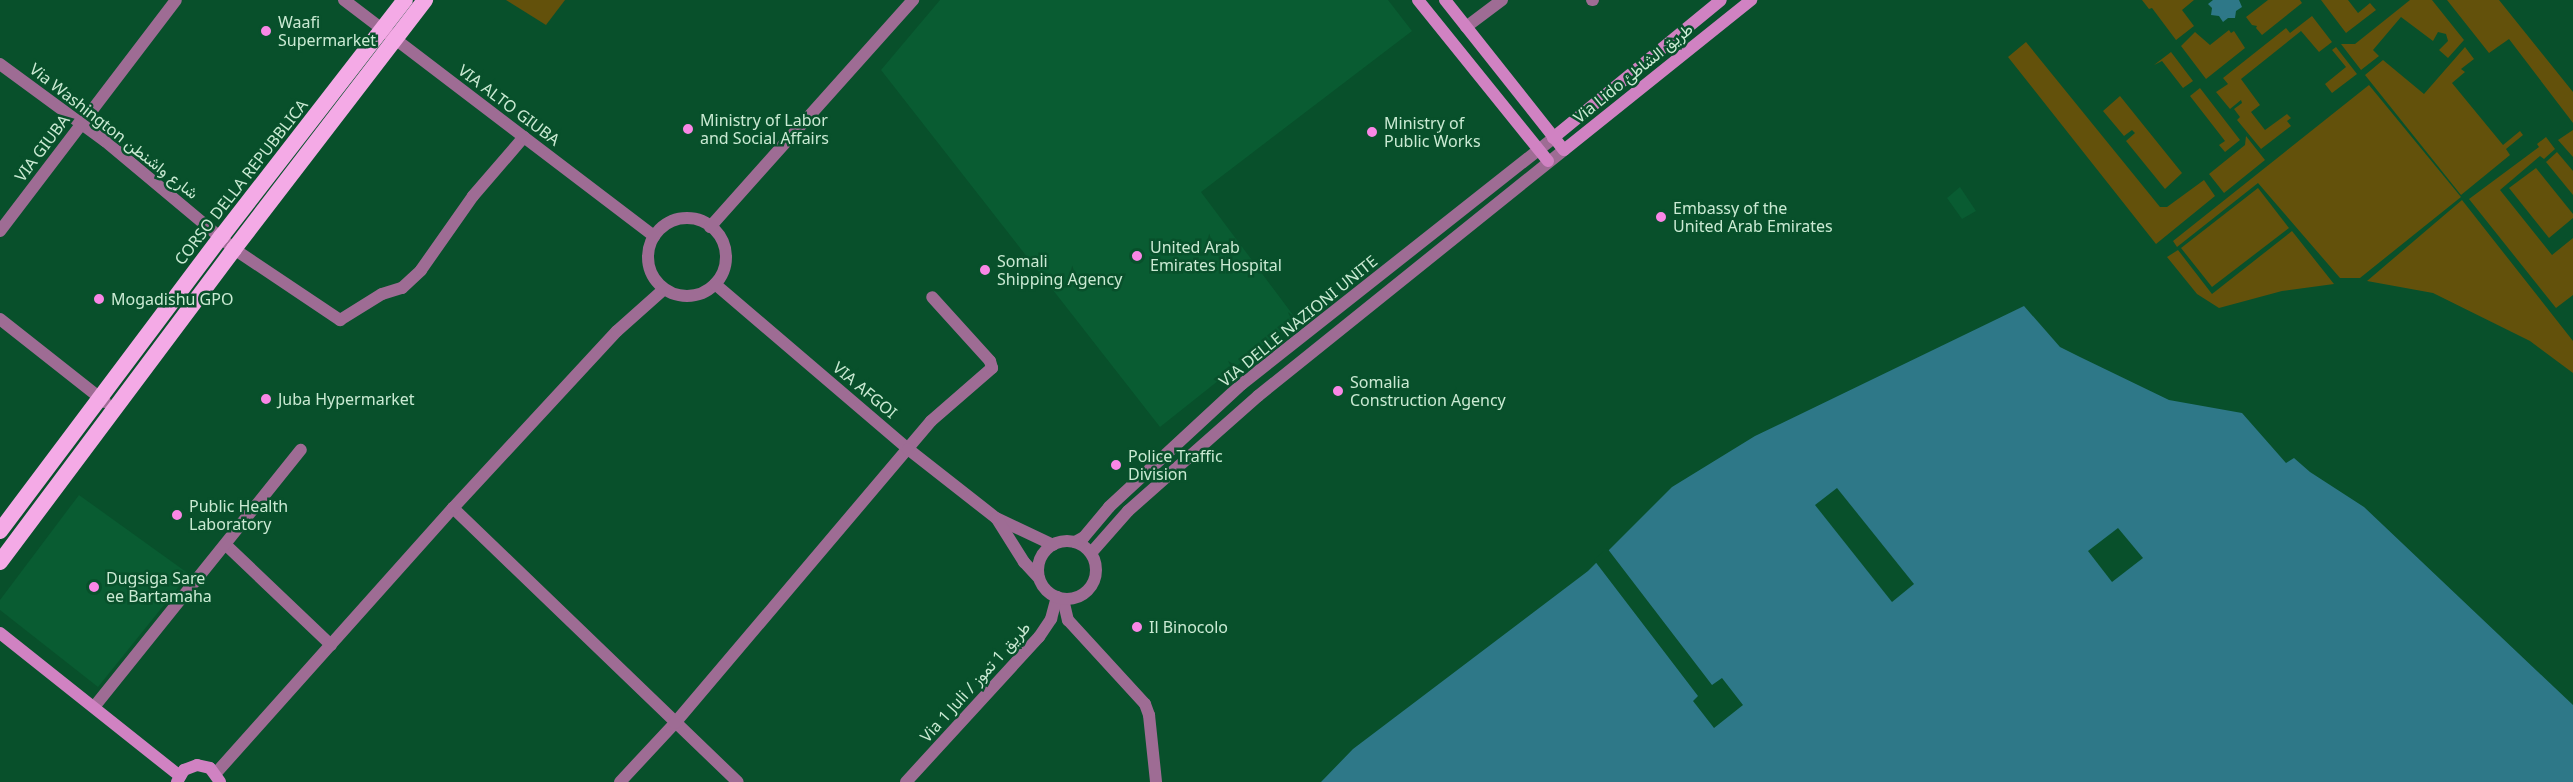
<!DOCTYPE html>
<html>
<head>
<meta charset="utf-8">
<style>
  body { margin:0 }
  #map { position:relative; width:2573px; height:782px; overflow:hidden; background:#08502b; font-family:"Noto Sans",Vazirmatn,sans-serif }
  div>[style] { position:absolute }
  .built>* { inset:0; background:#095c32 }
  .green>* { inset:0; background:#63510b }
  .water>* { inset:0; background:#2e7888 }
  .pier>* { inset:0; background:#08502b }
  .minor>* { height:12px; margin:-6px; padding:0 6px; transform-origin:6px; border-radius:6px; background:#9e6c94 }
  .tertiary>* { height:12px; margin:-6px; padding:0 6px; transform-origin:6px; border-radius:6px; background:#9e6c94 }
  .tertiary>.ring { margin:-6px; padding:0; box-sizing:content-box; background:none; border:12px solid #9e6c94; border-radius:50% }
  .secondary>* { height:12px; margin:-6px; padding:0 6px; transform-origin:6px; border-radius:6px; background:#d082c2 }
  .trunk>* { height:16px; margin:-8px; padding:0 8px; transform-origin:8px; border-radius:8px; background:#f4aae6 }
  .dots>* { width:16px; height:16px; translate:-50% -50%; box-sizing:border-box; border:3px solid #08502b; border-radius:50% }
  span { translate:-50% -50%; white-space:nowrap; text-align:center; line-height:1.15; -webkit-text-stroke:5px #08502b; paint-order:stroke }
  .poi-label { font-size:16px; color:#caead3 }
  .left { translate:0 -50%; text-align:left }
  .street-label { font-size:16px; color:#caead3 }
</style>
</head>
<body>
<div id="map">
  <div class="built">
    <i style="clip-path:polygon(940px 0,1388px 0,1412px 31px,1201px 192px,1296px 319px,1160px 427px,881px 70px)"></i>
    <i style="clip-path:polygon(1960px 187px,1976px 211px,1962px 219px,1947px 198px)"></i>
    <i style="clip-path:polygon(79px 495px,189px 574px,98px 687px,0 610px,0 600px)"></i>
  </div>
  <div class="green">
    <i style="clip-path:polygon(506px 0,565px 0,546px 25px)"></i>
    <i style="clip-path:polygon(2142px 0,2194px 0,2182px 10px,2194px 26px,2176px 40px,2152px 8px,2149px 9px)"></i>
    <i style="clip-path:polygon(2268px 0,2300px 0,2302px 3px,2262px 35px,2256px 28px,2257px 26px,2252px 25px,2246px 17px)"></i>
    <i style="clip-path:polygon(2321px 0,2348px 0,2358px 13px,2370px 3px,2376px 10px,2346px 33px)"></i>
    <i style="clip-path:polygon(2410px 0,2432px 0,2464px 40px,2448px 58px,2439px 50px,2448px 41px,2446px 34px,2438px 32px,2433px 41px,2401px 17px,2373px 50px,2379px 56px,2361px 70px,2341px 44px,2355px 44px)"></i>
    <i style="clip-path:polygon(2447px 0,2499px 0,2573px 92px,2573px 123px,2509px 39px,2489px 53px)"></i>
    <i style="clip-path:polygon(2312px 16px,2332px 42px,2319px 52px,2301px 31px,2241px 79px,2260px 105px,2251px 112px,2265px 130px,2287px 114px,2291px 118px,2287px 121px,2291px 126px,2261px 149px,2237px 120px,2240px 117px,2234px 109px,2242px 103px,2241px 100px,2230px 109px,2216px 92px,2228px 84px,2223px 78px,2286px 28px,2290px 33px)"></i>
    <i style="clip-path:polygon(2229px 30px,2231px 33px,2234px 31px,2245px 48px,2206px 79px,2181px 46px,2195px 32px,2210px 45px)"></i>
    <i style="clip-path:polygon(2026px 42px,2160px 207px,2167px 207px,2204px 180px,2215px 196px,2156px 244px,2008px 57px)"></i>
    <i style="clip-path:polygon(2336px 47px,2357px 74px,2332px 93px,2325px 84px,2346px 67px,2332px 50px)"></i>
    <i style="clip-path:polygon(2465px 47px,2474px 59px,2461px 69px,2465px 72px,2452px 83px,2503px 145px,2520px 131px,2523px 135px,2506px 149px,2510px 155px,2461px 195px,2365px 75px,2383px 60px,2424px 94px)"></i>
    <i style="clip-path:polygon(2171px 52px,2193px 81px,2183px 88px,2162px 61px,2154px 65px)"></i>
    <i style="clip-path:polygon(2369px 85px,2461px 197px,2360px 278px,2340px 278px,2258px 183px,2177px 247px,2173px 241px)"></i>
    <i style="clip-path:polygon(2200px 88px,2240px 140px,2225px 152px,2219px 145px,2225px 141px,2190px 96px)"></i>
    <i style="clip-path:polygon(2120px 96px,2182px 173px,2165px 189px,2126px 141px,2135px 133px,2132px 130px,2124px 136px,2103px 111px)"></i>
    <i style="clip-path:polygon(2573px 130px,2573px 157px,2558px 140px)"></i>
    <i style="clip-path:polygon(2246px 136px,2265px 160px,2224px 193px,2209px 174px,2245px 145px)"></i>
    <i style="clip-path:polygon(2546px 137px,2555px 149px,2544px 159px,2540px 156px,2500px 190px,2552px 255px,2573px 238px,2573px 295px,2556px 308px,2469px 199px,2539px 147px,2537px 144px)"></i>
    <i style="clip-path:polygon(2557px 152px,2573px 171px,2573px 195px,2546px 162px)"></i>
    <i style="clip-path:polygon(2536px 168px,2573px 214px,2573px 218px,2549px 238px,2509px 188px)"></i>
    <i style="clip-path:polygon(2258px 188px,2289px 228px,2212px 287px,2181px 248px)"></i>
    <i style="clip-path:polygon(2462px 200px,2573px 341px,2573px 373px,2530px 341px,2433px 293px,2367px 281px)"></i>
    <i style="clip-path:polygon(2292px 231px,2334px 284px,2282px 291px,2219px 308px,2197px 294px,2167px 257px,2178px 250px,2212px 294px)"></i>
  </div>
  <div class="water">
    <i style="clip-path:polygon(2213px 0,2239px 0,2242px 7px,2236px 11px,2235px 18px,2228px 18px,2223px 22px,2219px 16px,2211px 15px,2212px 8px,2208px 4px)"></i>
    <i style="clip-path:polygon(2024px 306px,2060px 347px,2080px 357px,2169px 400px,2242px 413px,2286px 463px,2294px 458px,2310px 472px,2364px 507px,2573px 705px,2573px 782px,1321px 782px,1353px 749px,1588px 571px,1672px 487px,1755px 436px)"></i>
  </div>
  <div class="pier">
    <i style="clip-path:polygon(1837px 488px,1914px 584px,1892px 602px,1815px 505px)"></i>
    <i style="clip-path:polygon(2118px 528px,2143px 558px,2112px 582px,2088px 551px)"></i>
    <i style="clip-path:polygon(1607px 548px,1712px 685px,1722px 678px,1743px 705px,1714px 728px,1693px 701px,1698px 696px,1594px 560px)"></i>
  </div>
  <div class="minor">
    <i style="left:1592px;top:0;width:1px"></i>
    <i style="left:1466px;top:27px;width:45px;rotate:-36.9deg"></i>
    <i style="left:234px;top:249px;width:128px;rotate:33.8deg"></i>
    <i style="left:340px;top:320px;width:49px;rotate:-31.8deg"></i>
    <i style="left:382px;top:294px;width:21px;rotate:-17deg"></i>
    <i style="left:402px;top:288px;width:26px;rotate:-43deg"></i>
    <i style="left:421px;top:270px;width:90px;rotate:-54.9deg"></i>
    <i style="left:473px;top:196px;width:78px;rotate:-49.2deg"></i>
    <i style="left:0;top:319px;width:134px;rotate:38.3deg"></i>
    <i style="left:453px;top:508px;width:395px;rotate:43.9deg"></i>
    <i style="left:226px;top:545px;width:145px;rotate:43.6deg"></i>
    <i style="left:1063px;top:599px;width:22px;rotate:77deg"></i>
    <i style="left:1068px;top:620px;width:114px;rotate:47.5deg"></i>
    <i style="left:1145px;top:704px;width:12px;rotate:70deg"></i>
    <i style="left:1149px;top:715px;width:67px;rotate:84deg"></i>
    <i style="left:94px;top:707px;width:330px;rotate:-51.2deg"></i>
    <i style="left:620px;top:782px;width:81px;rotate:-47deg"></i>
    <i style="left:675px;top:723px;width:396px;rotate:-49.7deg"></i>
    <i style="left:931px;top:421px;width:81px;rotate:-41deg"></i>
    <i style="left:992px;top:368px;width:7px;rotate:-106deg"></i>
    <i style="left:990px;top:361px;width:86px;rotate:-132.2deg"></i>
    <i style="left:906px;top:782px;width:197px;rotate:-47.5deg"></i>
    <i style="left:1039px;top:637px;width:22px;rotate:-56deg"></i>
    <i style="left:1051px;top:619px;width:23px;rotate:-75deg"></i>
  </div>
  <div class="tertiary">
    <i style="left:344px;top:0;width:390px;rotate:37.3deg"></i>
    <i style="left:0;top:64px;width:130px;rotate:36.3deg"></i>
    <i style="left:105px;top:141px;width:168px;rotate:39.9deg"></i>
    <i class="ring" style="left:648px;top:218px;width:66px;height:66px"></i>
    <i style="left:710px;top:227px;width:305px;rotate:-48.2deg"></i>
    <i style="left:0;top:231px;width:290px;rotate:-52.7deg"></i>
    <i style="left:715px;top:284px;width:254px;rotate:40.5deg"></i>
    <i style="left:908px;top:449px;width:112px;rotate:38.1deg"></i>
    <i style="left:996px;top:518px;width:63px;rotate:25.3deg"></i>
    <i style="left:997px;top:519px;width:51px;rotate:57.9deg"></i>
    <i style="left:1024px;top:562px;width:22px;rotate:47deg"></i>
    <i class="ring" style="left:1038px;top:541px;width:46px;height:46px"></i>
    <i style="left:1075px;top:542px;width:10px;rotate:-29deg"></i>
    <i style="left:1084px;top:537px;width:39px;rotate:-50deg"></i>
    <i style="left:1109px;top:507px;width:181px;rotate:-42.8deg"></i>
    <i style="left:1242px;top:384px;width:397px;rotate:-38.3deg"></i>
    <i style="left:1091px;top:553px;width:56px;rotate:-48.6deg"></i>
    <i style="left:1128px;top:511px;width:174px;rotate:-41.5deg"></i>
    <i style="left:1258px;top:396px;width:393px;rotate:-38.8deg"></i>
    <i style="left:216px;top:773px;width:356px;rotate:-48.2deg"></i>
    <i style="left:453px;top:508px;width:241px;rotate:-47.2deg"></i>
    <i style="left:617px;top:331px;width:62px;rotate:-41.7deg"></i>
  </div>
  <div class="secondary">
    <i style="left:1418px;top:0;width:207px;rotate:51.1deg"></i>
    <i style="left:1445px;top:0;width:191px;rotate:51.6deg"></i>
    <i style="left:1564px;top:150px;width:240px;rotate:-38.7deg"></i>
    <i style="left:1553px;top:138px;width:217px;rotate:-39.4deg"></i>
    <i style="left:0;top:633px;width:230px;rotate:38.5deg"></i>
    <i style="left:177px;top:782px;width:14px;rotate:-60deg"></i>
    <i style="left:184px;top:770px;width:14px;rotate:-21deg"></i>
    <i style="left:197px;top:765px;width:13px;rotate:13deg"></i>
    <i style="left:210px;top:768px;width:17px;rotate:54deg"></i>
  </div>
  <div class="trunk">
    <i style="left:0;top:531px;width:368px;rotate:-53.1deg"></i>
    <i style="left:221px;top:237px;width:300px;rotate:-52.2deg"></i>
    <i style="left:0;top:562px;width:391px;rotate:-53.2deg"></i>
    <i style="left:234px;top:249px;width:314px;rotate:-52.5deg"></i>
  </div>
  <div class="dots">
    <i style="left:266px;top:31px;background:#fa87e6"></i>
    <i style="left:688px;top:129px;background:#fa87e6"></i>
    <i style="left:1372px;top:132px;background:#fa87e6"></i>
    <i style="left:1661px;top:217px;background:#fa87e6"></i>
    <i style="left:1137px;top:256px;background:#fa87e6"></i>
    <i style="left:985px;top:270px;background:#fa87e6"></i>
    <i style="left:99px;top:299px;background:#fa87e6"></i>
    <i style="left:1338px;top:391px;background:#fa87e6"></i>
    <i style="left:266px;top:399px;background:#fa87e6"></i>
    <i style="left:1116px;top:465px;background:#fa87e6"></i>
    <i style="left:177px;top:515px;background:#fa87e6"></i>
    <i style="left:94px;top:587px;background:#fa87e6"></i>
    <i style="left:1137px;top:627px;background:#fa87e6"></i>
  </div>
  <div class="poi-label">
    <span class="left" style="left:278px;top:31px">Waafi<br>Supermarket</span>
    <span class="left" style="left:700px;top:129px">Ministry of Labor<br>and Social Affairs</span>
    <span class="left" style="left:1384px;top:132px">Ministry of<br>Public Works</span>
    <span class="left" style="left:1673px;top:217px">Embassy of the<br>United Arab Emirates</span>
    <span class="left" style="left:1150px;top:256px">United Arab<br>Emirates Hospital</span>
    <span class="left" style="left:997px;top:270px">Somali<br>Shipping Agency</span>
    <span class="left" style="left:111px;top:299px">Mogadishu GPO</span>
    <span class="left" style="left:1350px;top:391px">Somalia<br>Construction Agency</span>
    <span class="left" style="left:278px;top:399px">Juba Hypermarket</span>
    <span class="left" style="left:1128px;top:465px">Police Traffic<br>Division</span>
    <span class="left" style="left:189px;top:515px">Public Health<br>Laboratory</span>
    <span class="left" style="left:106px;top:587px">Dugsiga Sare<br>ee Bartamaha</span>
    <span class="left" style="left:1149px;top:627px">Il Binocolo</span>
  </div>
  <div class="street-label">
    <span style="left:1633px;top:73px;rotate:-39deg">Via Lido طريق الشاطئ</span>
    <span style="left:509px;top:105px;rotate:37deg">VIA ALTO GIUBA</span>
    <span style="left:114px;top:131px;rotate:38deg">Via Washington شارع واشنطن</span>
    <span style="left:42px;top:148px;rotate:-53deg">VIA GIUBA</span>
    <span style="left:241px;top:182px;rotate:-52deg">CORSO DELLA REPUBBLICA</span>
    <span style="left:1298px;top:321px;rotate:-39deg">VIA DELLE NAZIONI UNITE</span>
    <span style="left:865px;top:390px;rotate:40deg">VIA AFGOI</span>
    <span style="left:975px;top:682px;rotate:-48deg">Via 1 Juli / طريق 1 تموز</span>
  </div>
</div>
</body>
</html>
